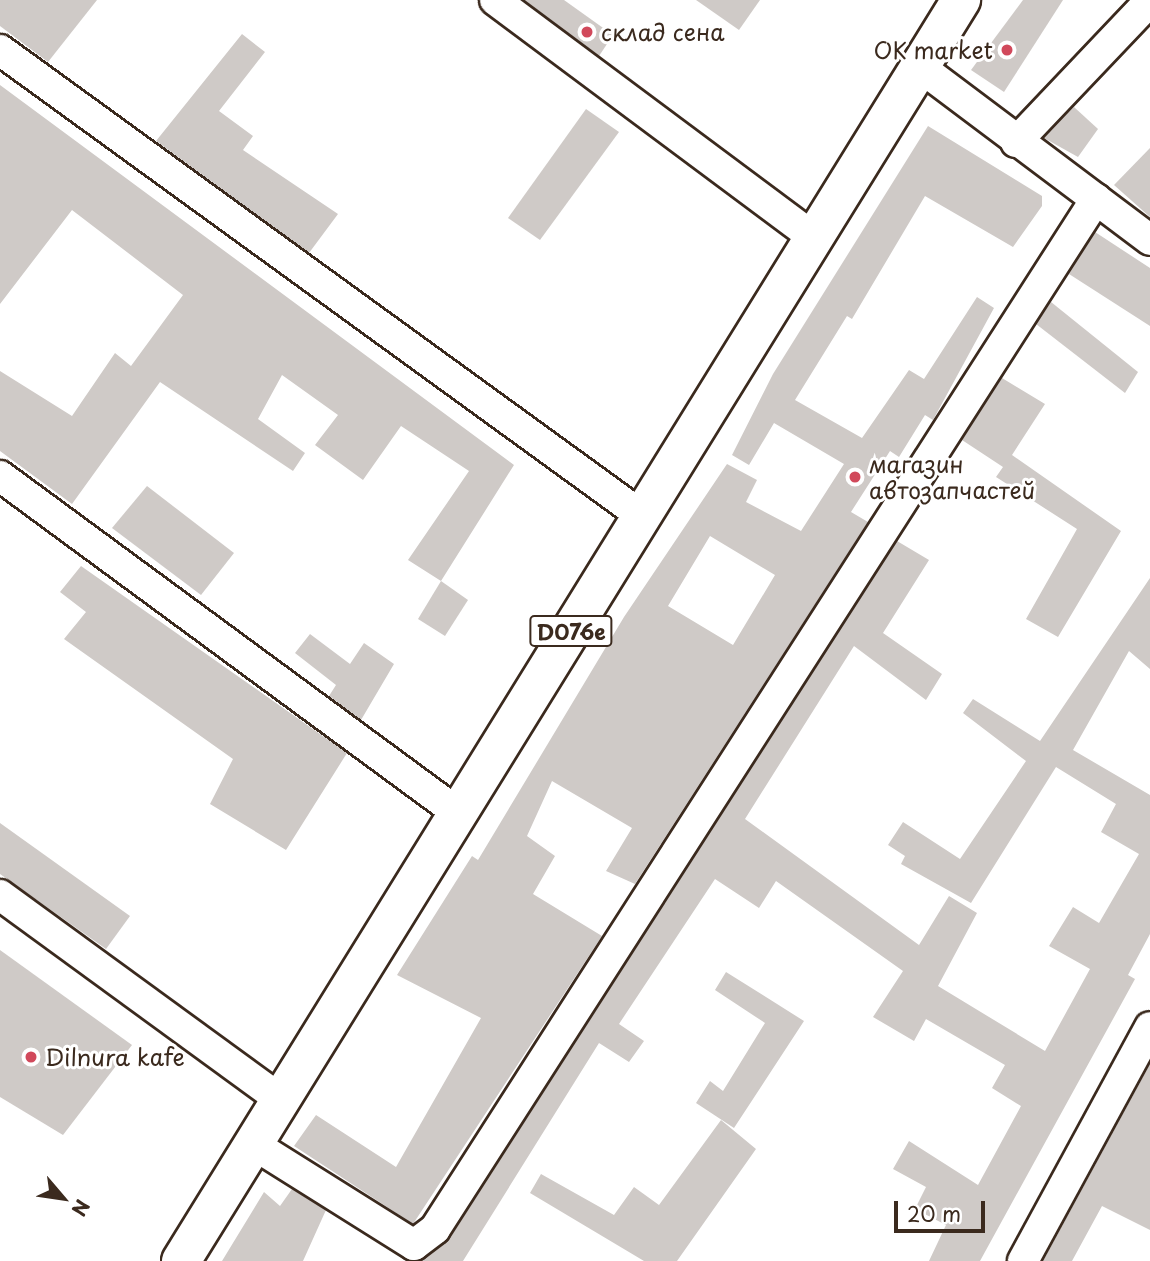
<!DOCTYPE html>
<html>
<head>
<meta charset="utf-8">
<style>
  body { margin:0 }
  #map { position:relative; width:1150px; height:1261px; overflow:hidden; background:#fff; font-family:"Playpen Sans",sans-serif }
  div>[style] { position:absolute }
  .building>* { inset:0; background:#cfcac7 }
  .roads { filter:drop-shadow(2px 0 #3b2a1e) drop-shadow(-2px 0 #3b2a1e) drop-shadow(0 2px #3b2a1e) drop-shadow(0 -2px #3b2a1e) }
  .minor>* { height:30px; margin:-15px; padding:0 15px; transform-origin:15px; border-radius:15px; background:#fff }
  .major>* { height:38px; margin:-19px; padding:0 19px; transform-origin:19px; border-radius:19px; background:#fff }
  .dots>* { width:19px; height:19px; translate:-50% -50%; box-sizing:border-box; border:4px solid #fff; border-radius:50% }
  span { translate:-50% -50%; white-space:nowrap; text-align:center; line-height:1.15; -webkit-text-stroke:6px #fff; paint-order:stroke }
  .shield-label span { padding:2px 5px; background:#fff; border:2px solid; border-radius:5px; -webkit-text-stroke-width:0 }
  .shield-label { font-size:21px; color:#3b2a1e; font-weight:700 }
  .poi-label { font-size:23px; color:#3b2a1e }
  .left { translate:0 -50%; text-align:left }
  .right { translate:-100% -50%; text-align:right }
  .north { position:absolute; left:28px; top:1163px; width:70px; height:70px; -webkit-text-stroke:5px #fff; paint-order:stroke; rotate:119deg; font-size:19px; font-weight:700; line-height:28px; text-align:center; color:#3b2a1e }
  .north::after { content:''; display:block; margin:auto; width:24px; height:32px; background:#3b2a1e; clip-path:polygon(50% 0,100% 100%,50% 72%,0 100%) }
  .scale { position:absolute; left:894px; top:1201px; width:91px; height:32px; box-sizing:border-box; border:4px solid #3b2a1e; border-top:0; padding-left:9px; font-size:21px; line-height:24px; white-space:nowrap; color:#3b2a1e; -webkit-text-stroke:5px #fff; paint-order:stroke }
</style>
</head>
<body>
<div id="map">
  <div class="building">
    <i style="clip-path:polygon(0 0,97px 0,48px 62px,0 26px)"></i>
    <i style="clip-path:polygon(524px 0,564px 0,613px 35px,599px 56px)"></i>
    <i style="clip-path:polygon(696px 0,760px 0,739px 30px)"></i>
    <i style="clip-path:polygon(1023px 0,1063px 0,1004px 92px,971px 70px)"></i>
    <i style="clip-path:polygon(242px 34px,265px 52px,219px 111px,253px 136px,243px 150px,338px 214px,309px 253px,156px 141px)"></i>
    <i style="clip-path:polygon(0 85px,514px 465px,441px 581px,408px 560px,469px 471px,401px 426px,363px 480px,315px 445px,338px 415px,282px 375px,258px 419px,305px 453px,293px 471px,160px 382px,72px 504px,0 451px,0 371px,72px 416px,115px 353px,131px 366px,183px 295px,72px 210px,0 304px)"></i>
    <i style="clip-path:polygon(1074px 107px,1098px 129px,1078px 157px,1044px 138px)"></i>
    <i style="clip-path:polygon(586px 109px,619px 132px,540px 240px,508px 218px)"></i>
    <i style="clip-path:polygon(evenodd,928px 126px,1042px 196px,1042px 206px,1013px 247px,925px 196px,852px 319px,847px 316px,795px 400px,862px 438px,909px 370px,924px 379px,977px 297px,994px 308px,933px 420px,925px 415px,899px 457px,890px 451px,851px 512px,868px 522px,635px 884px,606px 871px,632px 828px,552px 781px,527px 836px,555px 856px,533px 894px,602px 936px,413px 1224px,294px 1146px,316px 1115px,396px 1167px,481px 1018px,397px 975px,472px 856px,478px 860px,624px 617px,727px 464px,757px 480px,746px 502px,801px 531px,844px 464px,774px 423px,749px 465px,732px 455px,773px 374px,928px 126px,710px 536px,775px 575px,733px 645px,668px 606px,710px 536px)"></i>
    <i style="clip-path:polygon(1150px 148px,1150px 217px,1114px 185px)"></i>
    <i style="clip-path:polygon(1095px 232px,1150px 268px,1150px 326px,1069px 274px)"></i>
    <i style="clip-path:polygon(1051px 302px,1138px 372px,1125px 393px,1036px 324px)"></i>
    <i style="clip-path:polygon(1002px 378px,1045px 404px,1012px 455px,1121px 531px,1058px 637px,1026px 619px,1077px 529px,996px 477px,1003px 467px,962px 440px)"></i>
    <i style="clip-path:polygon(147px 486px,234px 553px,201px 595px,112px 528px)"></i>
    <i style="clip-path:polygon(897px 541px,929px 560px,883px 633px,942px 674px,926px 700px,854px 646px,745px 819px,919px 945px,949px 896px,977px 913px,938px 986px,1045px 1051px,1090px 969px,1049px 946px,1073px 907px,1099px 923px,1139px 854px,1101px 832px,1116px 804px,1056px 767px,971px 903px,901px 864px,905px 856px,888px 845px,903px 822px,960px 859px,1026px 761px,963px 713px,973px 699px,1040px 741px,1150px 578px,1150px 669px,1129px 651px,1073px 750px,1150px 795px,1150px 934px,1128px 975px,1135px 979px,980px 1261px,929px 1261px,946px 1225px,915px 1209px,926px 1187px,893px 1169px,909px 1141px,978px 1185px,1021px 1106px,992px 1088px,1005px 1065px,926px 1019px,914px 1041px,873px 1017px,903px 971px,776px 881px,759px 908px,715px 879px,619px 1024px,644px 1041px,629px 1062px,599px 1043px,463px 1261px,419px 1261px,450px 1238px)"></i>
    <i style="clip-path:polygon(81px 566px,347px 753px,286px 850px,210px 804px,233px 759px,64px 639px,86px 612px,60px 592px)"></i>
    <i style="clip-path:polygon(441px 581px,468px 600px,445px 636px,418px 619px)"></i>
    <i style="clip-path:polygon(310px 634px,350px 664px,364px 643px,394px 664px,361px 720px,329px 696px,336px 685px,295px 653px)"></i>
    <i style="clip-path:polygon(0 823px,130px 916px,106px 949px,0 874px)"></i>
    <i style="clip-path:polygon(0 950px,132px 1045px,63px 1135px,0 1097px)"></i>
    <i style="clip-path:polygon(726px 972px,804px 1021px,734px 1128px,696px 1103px,710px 1081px,723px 1091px,765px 1023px,715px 990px)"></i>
    <i style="clip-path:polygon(1150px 1064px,1150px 1230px,1102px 1206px,1072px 1261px,1043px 1261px)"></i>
    <i style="clip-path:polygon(721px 1120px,756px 1149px,677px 1261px,644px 1261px,530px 1193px,541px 1174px,614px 1215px,634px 1187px,659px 1205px)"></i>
    <i style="clip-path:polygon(292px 1189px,326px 1210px,303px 1261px,222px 1261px,264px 1192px,280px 1206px)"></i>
  </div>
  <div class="roads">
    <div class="minor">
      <i style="left:495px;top:0;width:398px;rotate:36.7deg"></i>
      <i style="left:0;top:50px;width:793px;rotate:35.97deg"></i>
      <i style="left:920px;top:67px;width:288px;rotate:36.9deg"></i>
      <i style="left:1016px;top:142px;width:195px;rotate:-46.5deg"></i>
      <i style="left:0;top:476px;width:569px;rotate:36.35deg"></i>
      <i style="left:0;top:895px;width:348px;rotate:36.1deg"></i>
      <i style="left:253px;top:1144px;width:190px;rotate:32.1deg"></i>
      <i style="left:414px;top:1245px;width:26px;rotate:-37deg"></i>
      <i style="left:435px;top:1229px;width:1224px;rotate:-57.31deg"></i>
      <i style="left:1023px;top:1261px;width:266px;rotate:-61.5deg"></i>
    </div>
    <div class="major">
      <i style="left:181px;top:1261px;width:1483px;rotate:-58.26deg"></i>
    </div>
  </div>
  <div class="dots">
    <i style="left:587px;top:32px;background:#d1495b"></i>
    <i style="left:1007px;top:50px;background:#d1495b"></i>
    <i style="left:855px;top:477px;background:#d1495b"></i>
    <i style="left:31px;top:1057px;background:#d1495b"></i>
  </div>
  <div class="shield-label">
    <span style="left:571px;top:631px">D076e</span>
  </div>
  <div class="poi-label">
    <span class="left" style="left:601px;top:32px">склад сена</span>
    <span class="right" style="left:993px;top:50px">OK market</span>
    <span class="left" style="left:869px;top:477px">магазин<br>автозапчастей</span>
    <span class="left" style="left:45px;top:1057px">Dilnura kafe</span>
  </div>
  <div class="north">N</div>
  <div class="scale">20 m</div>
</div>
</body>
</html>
